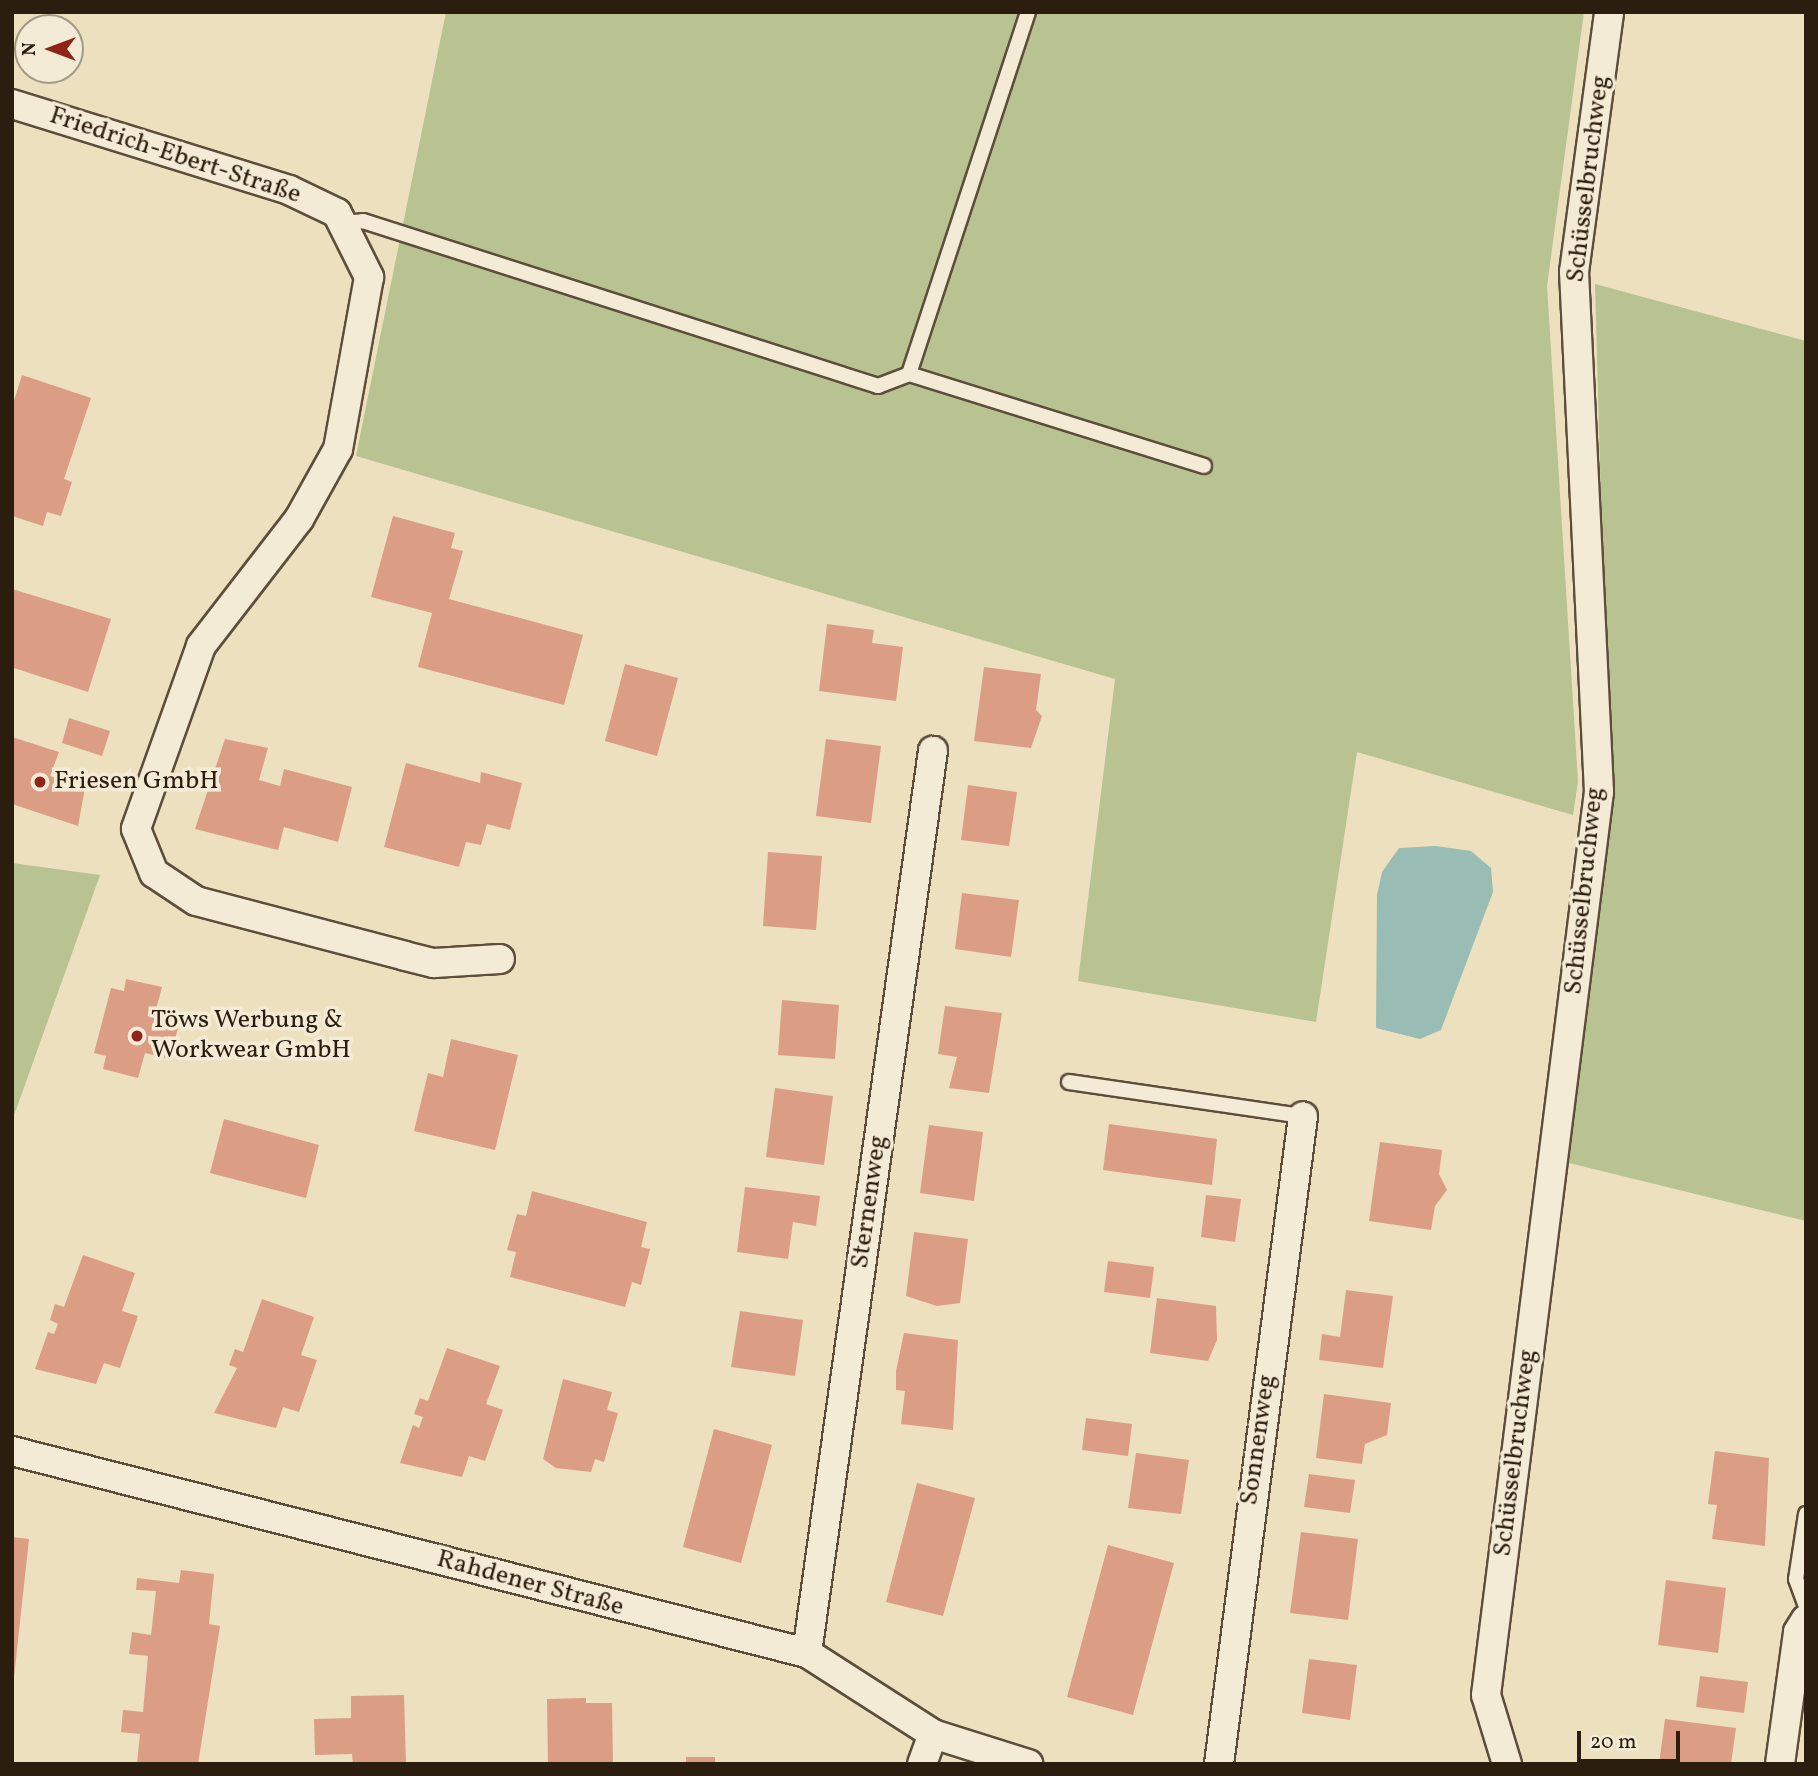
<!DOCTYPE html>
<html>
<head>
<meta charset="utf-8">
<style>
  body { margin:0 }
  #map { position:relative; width:1818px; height:1776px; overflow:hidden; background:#ece0bf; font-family:Vollkorn,serif }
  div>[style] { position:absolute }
  .green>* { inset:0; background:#b9c291 }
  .water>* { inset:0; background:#99bdb4 }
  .building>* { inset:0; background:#dc9d85 }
  .roads { filter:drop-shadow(2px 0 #5c4e3b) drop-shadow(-2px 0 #5c4e3b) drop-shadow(0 2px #5c4e3b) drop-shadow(0 -2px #5c4e3b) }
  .lane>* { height:14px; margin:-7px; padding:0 7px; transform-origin:7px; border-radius:7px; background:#f3ebd5 }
  .street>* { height:28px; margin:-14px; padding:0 14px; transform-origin:14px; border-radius:14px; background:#f3ebd5 }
  .dots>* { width:19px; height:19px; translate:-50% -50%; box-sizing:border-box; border:4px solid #f3ebd5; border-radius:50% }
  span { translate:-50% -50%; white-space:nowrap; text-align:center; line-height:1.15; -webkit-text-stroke:7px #f3ebd5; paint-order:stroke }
  .street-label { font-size:26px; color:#2c1e0f }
  .poi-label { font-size:26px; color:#2c1e0f }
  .left { translate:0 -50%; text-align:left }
  .frame { position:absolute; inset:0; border:14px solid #2c1e0f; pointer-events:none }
  .north { position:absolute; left:14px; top:14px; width:70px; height:70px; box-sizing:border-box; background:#f3ebd5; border:2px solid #a39986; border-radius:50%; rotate:270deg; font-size:19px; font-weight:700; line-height:28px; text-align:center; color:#2c1e0f }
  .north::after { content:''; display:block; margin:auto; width:24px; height:32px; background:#8f2418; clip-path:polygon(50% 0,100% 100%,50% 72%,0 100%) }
  .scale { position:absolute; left:1577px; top:1731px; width:103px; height:32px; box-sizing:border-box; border:4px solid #2c1e0f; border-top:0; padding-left:9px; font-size:21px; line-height:24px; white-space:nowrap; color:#2c1e0f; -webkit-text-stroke:5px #f3ebd5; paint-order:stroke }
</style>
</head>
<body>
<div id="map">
  <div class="green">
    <i style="clip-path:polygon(446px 12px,1584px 12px,1547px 286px,1578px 782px,1573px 815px,1357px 752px,1316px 1022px,1078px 981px,1115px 679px,356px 456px)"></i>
    <i style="clip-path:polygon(1595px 284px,1806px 341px,1806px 1221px,1561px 1161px,1609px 793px)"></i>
    <i style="clip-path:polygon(12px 863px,100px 875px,12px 1121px)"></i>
  </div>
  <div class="water">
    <i style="clip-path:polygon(1436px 846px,1471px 851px,1491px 868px,1493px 892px,1441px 1030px,1420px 1039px,1376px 1028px,1377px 895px,1382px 872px,1399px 848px)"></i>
  </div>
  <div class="building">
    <i style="clip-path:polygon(22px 375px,91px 398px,64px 479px,72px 482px,61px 516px,47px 512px,43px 526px,12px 516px,12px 407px)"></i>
    <i style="clip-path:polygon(393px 516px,455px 533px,451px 548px,463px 551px,449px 599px,583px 635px,564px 705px,418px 667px,432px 613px,371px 597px)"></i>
    <i style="clip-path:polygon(12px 589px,111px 619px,88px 692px,14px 668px)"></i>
    <i style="clip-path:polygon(827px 624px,874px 630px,872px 643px,903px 647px,896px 701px,819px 691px)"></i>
    <i style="clip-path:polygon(625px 664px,678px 678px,657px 756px,605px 741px)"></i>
    <i style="clip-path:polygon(984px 667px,1041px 674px,1036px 710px,1042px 716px,1031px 748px,974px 741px)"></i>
    <i style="clip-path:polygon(69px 718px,110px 731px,102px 756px,62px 743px)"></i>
    <i style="clip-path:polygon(12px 737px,59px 752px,50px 776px,85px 788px,78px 826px,12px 804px)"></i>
    <i style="clip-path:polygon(225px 739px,268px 748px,259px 780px,280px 786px,284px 769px,352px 787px,338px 842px,284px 827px,278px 850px,195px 829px)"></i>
    <i style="clip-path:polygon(826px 739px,881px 746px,871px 823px,816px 816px)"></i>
    <i style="clip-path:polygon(406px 763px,480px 783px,481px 772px,522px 783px,510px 830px,487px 824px,481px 845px,466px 842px,459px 867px,384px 847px)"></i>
    <i style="clip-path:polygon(968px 785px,1017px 792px,1009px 846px,961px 840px)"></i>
    <i style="clip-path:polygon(768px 852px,822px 856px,816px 930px,763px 926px)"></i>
    <i style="clip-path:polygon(962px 893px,1019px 900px,1011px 957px,955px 949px)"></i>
    <i style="clip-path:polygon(126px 979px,162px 987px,155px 1013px,180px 1020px,170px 1059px,145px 1053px,138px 1078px,103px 1069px,106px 1056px,94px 1053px,111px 988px,124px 991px)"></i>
    <i style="clip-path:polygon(782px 1000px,839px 1005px,835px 1059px,778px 1055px)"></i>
    <i style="clip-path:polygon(945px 1006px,1002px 1013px,989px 1093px,949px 1088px,957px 1057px,938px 1054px)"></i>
    <i style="clip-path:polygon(451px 1039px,518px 1055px,495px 1150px,414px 1131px,428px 1073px,443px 1077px)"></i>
    <i style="clip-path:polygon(775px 1088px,833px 1096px,824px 1165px,766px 1157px)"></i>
    <i style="clip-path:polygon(224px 1119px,319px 1145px,306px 1198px,210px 1173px)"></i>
    <i style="clip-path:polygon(1109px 1124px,1217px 1139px,1212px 1185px,1103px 1170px)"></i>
    <i style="clip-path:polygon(929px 1125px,983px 1132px,974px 1201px,920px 1193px)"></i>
    <i style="clip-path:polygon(1380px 1142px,1442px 1150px,1439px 1174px,1447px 1190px,1435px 1206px,1431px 1230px,1369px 1221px)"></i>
    <i style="clip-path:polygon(745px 1187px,820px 1196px,816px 1226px,793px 1222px,788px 1259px,737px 1252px)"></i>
    <i style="clip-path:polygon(532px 1191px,647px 1222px,641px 1247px,650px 1249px,641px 1285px,632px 1282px,625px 1307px,510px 1277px,516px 1252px,507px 1250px,517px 1214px,526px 1216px)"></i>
    <i style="clip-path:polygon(1206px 1195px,1241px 1199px,1235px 1242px,1201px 1237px)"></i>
    <i style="clip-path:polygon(914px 1232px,968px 1239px,960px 1303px,937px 1306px,906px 1296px)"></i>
    <i style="clip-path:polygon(83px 1255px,135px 1273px,122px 1311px,138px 1316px,120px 1368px,104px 1363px,96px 1384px,35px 1369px,48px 1332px,54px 1334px,58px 1324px,50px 1320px,55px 1304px,64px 1307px)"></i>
    <i style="clip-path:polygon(1108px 1261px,1154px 1267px,1150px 1298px,1104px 1292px)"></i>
    <i style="clip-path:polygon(1346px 1290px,1393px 1296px,1383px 1368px,1319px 1360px,1322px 1334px,1340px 1337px)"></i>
    <i style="clip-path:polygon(1157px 1298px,1216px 1306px,1217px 1340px,1208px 1361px,1150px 1353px)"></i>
    <i style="clip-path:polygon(262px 1299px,314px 1317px,301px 1355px,317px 1360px,299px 1412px,283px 1407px,276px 1428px,214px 1413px,237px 1368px,229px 1365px,235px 1349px,243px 1352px)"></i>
    <i style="clip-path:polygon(740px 1311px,803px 1320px,795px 1376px,731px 1367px)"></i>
    <i style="clip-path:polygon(904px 1333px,958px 1340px,953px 1430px,901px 1424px,905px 1391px,896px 1390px,896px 1371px)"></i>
    <i style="clip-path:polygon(447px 1348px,500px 1366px,486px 1404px,503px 1410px,485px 1461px,469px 1456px,462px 1477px,400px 1463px,413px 1425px,419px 1428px,423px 1417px,414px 1414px,420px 1398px,428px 1401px)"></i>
    <i style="clip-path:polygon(563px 1379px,612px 1392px,607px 1410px,618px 1413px,604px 1462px,595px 1459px,591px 1472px,556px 1468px,543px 1459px)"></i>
    <i style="clip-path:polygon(1324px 1394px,1391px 1403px,1387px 1435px,1365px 1444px,1362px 1464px,1316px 1458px)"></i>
    <i style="clip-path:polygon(1086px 1418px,1132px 1424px,1128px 1456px,1082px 1450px)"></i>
    <i style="clip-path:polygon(714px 1429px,772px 1445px,741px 1563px,683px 1547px)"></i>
    <i style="clip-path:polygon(1715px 1451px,1769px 1458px,1765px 1546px,1712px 1539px,1717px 1505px,1708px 1504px)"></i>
    <i style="clip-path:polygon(1136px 1453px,1189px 1460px,1181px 1514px,1128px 1508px)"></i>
    <i style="clip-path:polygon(1309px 1474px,1355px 1480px,1350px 1513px,1304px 1507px)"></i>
    <i style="clip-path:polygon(917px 1483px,975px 1498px,943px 1616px,886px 1602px)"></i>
    <i style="clip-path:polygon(1301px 1532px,1358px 1539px,1348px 1620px,1290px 1613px)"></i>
    <i style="clip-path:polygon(12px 1537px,29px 1539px,14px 1677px,12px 1676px)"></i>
    <i style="clip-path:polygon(1108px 1545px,1174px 1563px,1133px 1715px,1067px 1697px)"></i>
    <i style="clip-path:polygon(181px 1570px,214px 1574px,209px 1624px,220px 1626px,198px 1764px,137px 1764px,140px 1734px,121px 1732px,123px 1710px,143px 1712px,148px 1656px,129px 1654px,132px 1632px,151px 1635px,156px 1591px,136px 1590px,137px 1578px,179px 1583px)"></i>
    <i style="clip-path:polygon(1666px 1580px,1726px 1588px,1718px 1653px,1658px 1645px)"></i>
    <i style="clip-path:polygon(1309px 1659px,1357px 1665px,1350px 1720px,1302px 1713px)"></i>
    <i style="clip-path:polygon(1700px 1676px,1748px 1682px,1744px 1713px,1696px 1707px)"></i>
    <i style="clip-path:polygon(404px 1695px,406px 1764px,353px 1764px,352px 1754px,315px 1755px,314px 1719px,351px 1718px,351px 1696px)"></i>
    <i style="clip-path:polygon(586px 1698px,586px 1703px,612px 1703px,613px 1764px,548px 1764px,547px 1699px)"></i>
    <i style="clip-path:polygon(1665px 1719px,1736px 1728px,1731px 1764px,1659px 1764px)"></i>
    <i style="clip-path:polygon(686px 1757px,715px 1757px,715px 1764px,686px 1764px)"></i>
  </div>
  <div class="roads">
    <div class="lane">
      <i style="left:342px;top:223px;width:21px;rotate:-5deg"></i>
      <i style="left:363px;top:221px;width:541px;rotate:17.76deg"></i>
      <i style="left:878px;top:386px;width:33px;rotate:-21deg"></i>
      <i style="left:909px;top:374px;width:381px;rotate:-71.8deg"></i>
      <i style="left:909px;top:374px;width:309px;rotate:17.3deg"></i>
      <i style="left:1069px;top:1082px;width:236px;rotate:8.3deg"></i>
      <i style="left:1806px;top:1514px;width:66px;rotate:98.7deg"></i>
      <i style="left:1796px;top:1579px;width:30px;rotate:70deg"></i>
    </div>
    <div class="street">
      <i style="left:12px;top:104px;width:290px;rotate:17.2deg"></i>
      <i style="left:289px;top:190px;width:53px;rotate:25.6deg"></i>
      <i style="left:337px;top:213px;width:72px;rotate:63.4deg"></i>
      <i style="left:369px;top:277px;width:175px;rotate:100.2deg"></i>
      <i style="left:338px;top:449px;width:80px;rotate:119.1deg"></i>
      <i style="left:299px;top:519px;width:160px;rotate:127.7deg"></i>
      <i style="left:201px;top:646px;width:194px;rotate:109.6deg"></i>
      <i style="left:136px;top:829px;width:48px;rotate:67.8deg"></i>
      <i style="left:154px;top:873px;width:50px;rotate:33.7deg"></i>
      <i style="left:196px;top:901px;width:216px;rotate:14.7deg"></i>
      <i style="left:405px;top:956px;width:30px;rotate:14deg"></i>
      <i style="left:434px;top:963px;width:66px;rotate:-3.5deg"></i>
      <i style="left:12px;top:1451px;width:820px;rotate:14.26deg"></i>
      <i style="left:807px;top:1653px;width:150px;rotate:32.7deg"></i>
      <i style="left:933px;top:1734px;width:100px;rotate:17.5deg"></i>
      <i style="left:807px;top:1653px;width:911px;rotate:-82.05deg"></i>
      <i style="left:922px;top:1764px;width:32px;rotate:-70deg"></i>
      <i style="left:1219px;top:1764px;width:653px;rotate:-82.61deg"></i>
      <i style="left:1507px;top:1764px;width:72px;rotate:-106.9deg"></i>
      <i style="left:1486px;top:1695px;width:910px;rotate:-82.87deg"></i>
      <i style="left:1599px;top:792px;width:521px;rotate:-92.75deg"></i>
      <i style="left:1574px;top:272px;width:262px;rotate:-82.3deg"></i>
      <i style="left:1780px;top:1764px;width:133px;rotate:-82.2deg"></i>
      <i style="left:1798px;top:1632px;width:15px;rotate:-58deg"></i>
    </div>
  </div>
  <div class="dots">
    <i style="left:40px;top:782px;background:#8f2418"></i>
    <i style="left:137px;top:1036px;background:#8f2418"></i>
  </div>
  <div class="street-label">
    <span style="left:175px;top:156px;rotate:18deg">Friedrich-Ebert-Straße</span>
    <span style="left:1589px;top:179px;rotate:-83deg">Schüsselbruchweg</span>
    <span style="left:1585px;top:891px;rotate:-84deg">Schüsselbruchweg</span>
    <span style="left:870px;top:1202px;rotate:-82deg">Sternenweg</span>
    <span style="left:1259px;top:1440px;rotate:-82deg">Sonnenweg</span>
    <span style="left:1516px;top:1453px;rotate:-83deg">Schüsselbruchweg</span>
    <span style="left:530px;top:1584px;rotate:15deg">Rahdener Straße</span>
  </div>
  <div class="poi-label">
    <span class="left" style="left:54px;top:782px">Friesen GmbH</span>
    <span class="left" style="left:151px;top:1036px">Töws Werbung &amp;<br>Workwear GmbH</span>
  </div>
  <div class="frame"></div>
  <div class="north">N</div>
  <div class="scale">20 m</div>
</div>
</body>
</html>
